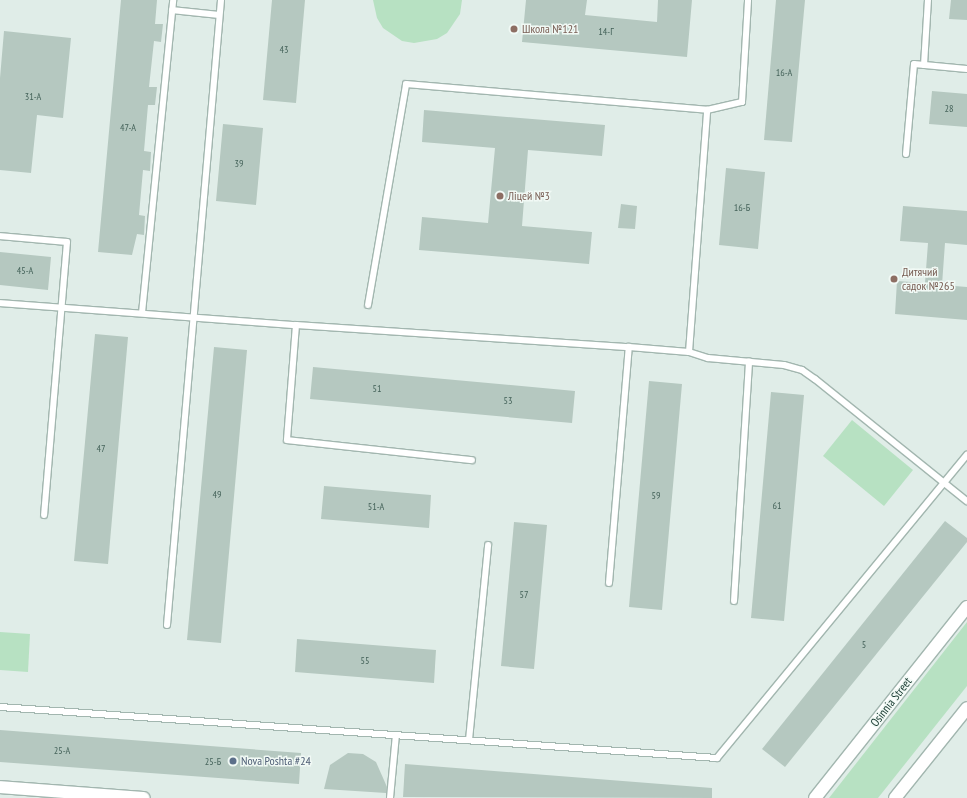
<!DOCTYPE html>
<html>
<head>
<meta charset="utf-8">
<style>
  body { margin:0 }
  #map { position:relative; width:967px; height:798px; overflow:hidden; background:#e0ede8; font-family:"PT Sans Narrow",sans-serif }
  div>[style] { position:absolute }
  .green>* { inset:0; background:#b7e1c2 }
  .building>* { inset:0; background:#b5c8c0 }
  .roads { filter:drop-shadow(1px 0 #a2b6af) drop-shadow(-1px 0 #a2b6af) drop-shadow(0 1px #a2b6af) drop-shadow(0 -1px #a2b6af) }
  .service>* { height:6px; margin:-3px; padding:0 3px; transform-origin:3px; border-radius:3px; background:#fff }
  .minor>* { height:12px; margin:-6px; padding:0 6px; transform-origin:6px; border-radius:6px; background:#fff }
  .tertiary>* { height:12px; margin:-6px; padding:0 6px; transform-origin:6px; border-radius:6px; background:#fff }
  .dots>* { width:11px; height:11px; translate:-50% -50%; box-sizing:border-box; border:2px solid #f1f9f5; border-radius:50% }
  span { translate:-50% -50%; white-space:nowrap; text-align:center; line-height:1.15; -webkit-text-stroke:3px #f1f9f5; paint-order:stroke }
  .number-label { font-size:10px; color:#446259 }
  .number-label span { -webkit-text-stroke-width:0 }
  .education-label { font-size:12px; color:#785e54 }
  .left { translate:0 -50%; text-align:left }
  .street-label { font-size:12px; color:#1f4037 }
  .service-label { font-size:12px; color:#4e5e75 }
</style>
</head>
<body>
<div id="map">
  <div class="green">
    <i style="clip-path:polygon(373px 0,462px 0,460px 14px,447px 33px,437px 39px,414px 43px,402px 41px,383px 28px,377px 18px)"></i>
    <i style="clip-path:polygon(852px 420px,913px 470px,884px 506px,823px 456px)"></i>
    <i style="clip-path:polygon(967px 622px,967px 686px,878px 798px,829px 798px)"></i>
    <i style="clip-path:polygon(0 632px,30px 634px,28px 672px,0 670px)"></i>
  </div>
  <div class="building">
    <i style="clip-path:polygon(121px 0,157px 0,155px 24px,163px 24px,161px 42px,154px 41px,149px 87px,157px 87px,155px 105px,148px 105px,144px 151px,151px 152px,150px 171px,143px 170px,139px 215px,145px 216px,144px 235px,137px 234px,132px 255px,98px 252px)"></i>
    <i style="clip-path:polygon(272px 0,305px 0,296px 103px,263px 100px)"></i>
    <i style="clip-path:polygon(526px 0,587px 0,585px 15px,657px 22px,658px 0,692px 0,687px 57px,522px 42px)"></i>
    <i style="clip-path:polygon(776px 0,805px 0,792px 142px,764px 140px)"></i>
    <i style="clip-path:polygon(951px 0,967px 0,967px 20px,949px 19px)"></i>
    <i style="clip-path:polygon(4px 31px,71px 38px,63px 118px,37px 115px,31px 173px,0 170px,0 78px)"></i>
    <i style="clip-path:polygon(932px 91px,967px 94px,967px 127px,929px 124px)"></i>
    <i style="clip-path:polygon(424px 110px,605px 125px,602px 156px,528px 150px,522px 226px,592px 232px,589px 264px,419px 250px,422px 217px,488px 223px,495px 148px,422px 142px)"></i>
    <i style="clip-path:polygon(223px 124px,263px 128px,256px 205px,216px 201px)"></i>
    <i style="clip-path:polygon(726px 168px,765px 172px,758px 249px,719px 245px)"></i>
    <i style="clip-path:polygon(621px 204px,637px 206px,635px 229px,618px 228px)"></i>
    <i style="clip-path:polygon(903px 206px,967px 211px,967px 245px,945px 243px,942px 285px,967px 287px,967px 320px,895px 314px,897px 281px,925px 283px,928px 243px,900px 241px)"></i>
    <i style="clip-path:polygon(0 252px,51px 257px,48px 290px,0 285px)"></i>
    <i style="clip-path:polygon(95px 334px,128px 337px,108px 564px,74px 561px)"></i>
    <i style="clip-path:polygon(214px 347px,247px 350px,221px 643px,187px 640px)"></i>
    <i style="clip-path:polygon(313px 367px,575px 391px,572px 423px,310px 399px)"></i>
    <i style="clip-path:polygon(649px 381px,682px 384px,662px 610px,629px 607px)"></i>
    <i style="clip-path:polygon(771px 392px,804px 395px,784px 621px,751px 618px)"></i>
    <i style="clip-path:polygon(324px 486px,431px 495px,429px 528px,321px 519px)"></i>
    <i style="clip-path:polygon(945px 521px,967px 538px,967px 542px,785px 767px,762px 749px)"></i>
    <i style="clip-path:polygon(514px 522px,547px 525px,534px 669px,501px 666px)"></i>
    <i style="clip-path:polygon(297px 639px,436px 650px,434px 683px,295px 672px)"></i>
    <i style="clip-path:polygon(0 730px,301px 753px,299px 784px,0 762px)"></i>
    <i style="clip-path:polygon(348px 753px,363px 754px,376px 762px,387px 787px,386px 793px,324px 789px,330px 765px)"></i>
    <i style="clip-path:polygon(405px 764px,712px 788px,712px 798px,403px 797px)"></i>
  </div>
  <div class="roads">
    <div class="service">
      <i style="left:172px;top:10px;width:47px;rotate:6.1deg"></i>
      <i style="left:924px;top:65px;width:65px;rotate:-86.5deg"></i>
      <i style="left:906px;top:154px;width:90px;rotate:-84.9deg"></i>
      <i style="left:914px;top:64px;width:53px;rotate:5.4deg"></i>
      <i style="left:0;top:236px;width:67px;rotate:5.1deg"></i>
      <i style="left:67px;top:242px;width:274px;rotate:94.8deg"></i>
      <i style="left:0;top:303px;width:297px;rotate:4.3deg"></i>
      <i style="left:296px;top:325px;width:334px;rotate:3.8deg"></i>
      <i style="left:629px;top:347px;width:60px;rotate:4.8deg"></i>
      <i style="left:689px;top:352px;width:20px;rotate:18deg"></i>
      <i style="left:708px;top:358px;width:76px;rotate:5.3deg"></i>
      <i style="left:784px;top:365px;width:19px;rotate:16deg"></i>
      <i style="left:802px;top:370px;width:16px;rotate:35deg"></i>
      <i style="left:815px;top:379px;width:195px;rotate:38.8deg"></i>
      <i style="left:368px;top:305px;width:224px;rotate:-80.2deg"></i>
      <i style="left:406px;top:84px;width:302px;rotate:4.9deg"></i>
      <i style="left:142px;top:313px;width:315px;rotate:-84.3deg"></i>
      <i style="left:296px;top:325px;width:115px;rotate:94.5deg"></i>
      <i style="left:287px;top:440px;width:186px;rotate:6.2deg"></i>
      <i style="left:689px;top:352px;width:243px;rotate:-85.7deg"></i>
      <i style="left:707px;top:110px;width:36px;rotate:-13deg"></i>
      <i style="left:742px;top:102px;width:102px;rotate:-86.6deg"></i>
      <i style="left:609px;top:583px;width:237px;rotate:-85.2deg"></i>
      <i style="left:734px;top:601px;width:240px;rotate:-86.4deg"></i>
      <i style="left:167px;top:625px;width:627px;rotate:-85.06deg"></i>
      <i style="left:0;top:707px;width:719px;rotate:4.07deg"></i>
      <i style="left:717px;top:758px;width:393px;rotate:-50.5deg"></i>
      <i style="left:469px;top:740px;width:196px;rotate:-84.4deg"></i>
      <i style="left:390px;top:798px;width:63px;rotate:-84.6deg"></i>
    </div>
    <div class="minor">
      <i style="left:895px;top:798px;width:115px;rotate:-51.3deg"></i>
    </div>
    <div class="tertiary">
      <i style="left:0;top:787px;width:144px;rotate:4.4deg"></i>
      <i style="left:815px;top:798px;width:244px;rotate:-51.5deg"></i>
    </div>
  </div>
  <div class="dots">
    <i style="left:514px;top:29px;background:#8d6e63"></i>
    <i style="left:500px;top:196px;background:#8d6e63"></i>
    <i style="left:894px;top:279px;background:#8d6e63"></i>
    <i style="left:233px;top:761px;background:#5c6f8a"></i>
  </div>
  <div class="number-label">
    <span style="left:606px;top:32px">14-Г</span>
    <span style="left:284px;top:50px">43</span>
    <span style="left:784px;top:73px">16-А</span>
    <span style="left:33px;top:97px">31-А</span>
    <span style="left:949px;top:109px">28</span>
    <span style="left:128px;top:128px">47-А</span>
    <span style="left:239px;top:164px">39</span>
    <span style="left:742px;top:208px">16-Б</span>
    <span style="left:25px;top:271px">45-А</span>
    <span style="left:377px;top:389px">51</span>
    <span style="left:508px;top:401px">53</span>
    <span style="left:101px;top:449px">47</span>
    <span style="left:217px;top:495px">49</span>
    <span style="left:656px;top:496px">59</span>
    <span style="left:777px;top:506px">61</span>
    <span style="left:376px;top:507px">51-А</span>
    <span style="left:524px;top:595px">57</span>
    <span style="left:864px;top:645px">5</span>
    <span style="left:365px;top:661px">55</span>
    <span style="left:62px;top:751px">25-А</span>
    <span style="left:213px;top:762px">25-Б</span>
  </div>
  <div class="education-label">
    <span class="left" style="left:522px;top:29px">Школа №121</span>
    <span class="left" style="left:508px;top:196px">Ліцей №3</span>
    <span class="left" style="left:902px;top:279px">Дитячий<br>садок №265</span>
  </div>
  <div class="street-label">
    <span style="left:891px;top:702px;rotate:-52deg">Osinnia Street</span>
  </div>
  <div class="service-label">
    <span class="left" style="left:241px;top:761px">Nova Poshta #24</span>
  </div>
</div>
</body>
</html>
